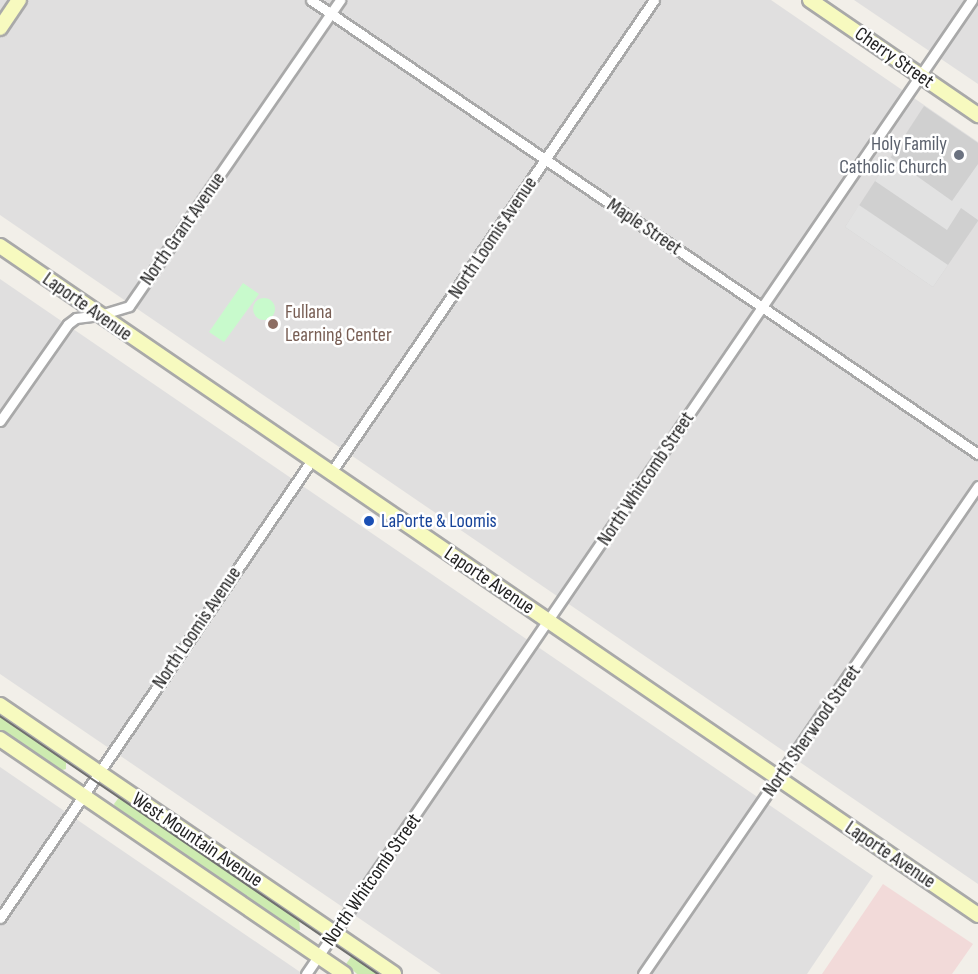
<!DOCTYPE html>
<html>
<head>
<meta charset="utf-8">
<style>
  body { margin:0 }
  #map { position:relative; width:978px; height:974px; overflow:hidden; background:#f2efe9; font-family:"Sofia Sans Condensed",sans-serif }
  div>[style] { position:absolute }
  .residential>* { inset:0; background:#e0dfdf }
  .commercial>* { inset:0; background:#f2dad9 }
  .religious>* { inset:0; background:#d0d0d0 }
  .grass>* { inset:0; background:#cdebb0 }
  .park>* { inset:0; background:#c8facc }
  .round { border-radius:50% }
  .parking>* { inset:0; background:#e2e2e2 }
  .roads { filter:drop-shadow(2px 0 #a9a9a9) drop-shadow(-2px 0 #a9a9a9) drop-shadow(0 2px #a9a9a9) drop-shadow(0 -2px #a9a9a9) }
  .street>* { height:9px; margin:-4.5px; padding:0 4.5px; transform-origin:4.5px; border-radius:4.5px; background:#fff }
  .secondary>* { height:14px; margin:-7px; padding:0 7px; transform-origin:7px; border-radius:7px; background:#f7fabf }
  .tram>* { height:1.5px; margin:-0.75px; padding:0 0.75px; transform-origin:0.75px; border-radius:0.75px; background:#707070 }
  .dots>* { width:16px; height:16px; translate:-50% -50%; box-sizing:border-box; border:3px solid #fff; border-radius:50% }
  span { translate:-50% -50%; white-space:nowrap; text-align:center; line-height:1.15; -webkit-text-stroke:5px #fff; paint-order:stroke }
  .street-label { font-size:20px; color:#222 }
  .worship-label { font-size:20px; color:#5b616d }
  .right { translate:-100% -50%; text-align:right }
  .education-label { font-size:20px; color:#785e54 }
  .left { translate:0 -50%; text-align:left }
  .transit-label { font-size:20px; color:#164399 }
</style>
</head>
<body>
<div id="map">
  <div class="residential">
    <i style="clip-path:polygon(0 0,771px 0,978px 142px,978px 884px,0 215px)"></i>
    <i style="clip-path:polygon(854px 0,978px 0,978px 84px)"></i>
    <i style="clip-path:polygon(0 279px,873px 876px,807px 974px,441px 974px,0 674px)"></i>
    <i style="clip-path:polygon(0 767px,303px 974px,0 974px)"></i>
  </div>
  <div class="commercial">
    <i style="clip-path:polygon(883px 884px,973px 944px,952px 974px,822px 974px)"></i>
  </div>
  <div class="religious">
    <i style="clip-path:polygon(924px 106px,978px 143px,978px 221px,933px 287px,845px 227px)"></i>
  </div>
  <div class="grass">
    <i style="clip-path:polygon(0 712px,66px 757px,66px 769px,59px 771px,0 730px)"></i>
    <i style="clip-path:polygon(120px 796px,299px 918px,300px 930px,293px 931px,116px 810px,114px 804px)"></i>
    <i style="clip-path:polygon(353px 954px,384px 974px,357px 974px,346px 964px)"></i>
  </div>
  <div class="park">
    <i style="clip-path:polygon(243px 283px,259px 294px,224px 342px,209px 332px)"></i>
    <i class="round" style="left:253px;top:298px;width:22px;height:22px"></i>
  </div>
  <div class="parking">
    <i style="clip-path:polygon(890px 157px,952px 201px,978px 164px,978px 220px,961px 208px,947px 230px,875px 181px)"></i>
    <i style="clip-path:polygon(859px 205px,948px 265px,933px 287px,845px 227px)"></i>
  </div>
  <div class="roads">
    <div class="street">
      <i style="left:311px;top:0;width:807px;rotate:34.24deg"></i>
      <i style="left:0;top:421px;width:118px;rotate:-55deg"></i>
      <i style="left:68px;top:324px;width:10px;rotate:-37deg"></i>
      <i style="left:76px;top:318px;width:24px;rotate:-7deg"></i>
      <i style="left:100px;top:315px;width:30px;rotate:-17deg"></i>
      <i style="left:129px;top:306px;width:372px;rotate:-55.4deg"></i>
      <i style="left:330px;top:474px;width:574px;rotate:-55.65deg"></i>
      <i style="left:0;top:918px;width:553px;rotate:-55.76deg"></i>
      <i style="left:306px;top:974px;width:1180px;rotate:-55.64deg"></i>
      <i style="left:643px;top:974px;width:592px;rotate:-55.53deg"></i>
    </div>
    <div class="secondary">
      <i style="left:810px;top:0;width:204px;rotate:34.4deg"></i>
      <i style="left:0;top:28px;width:34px;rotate:-56deg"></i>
      <i style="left:0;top:246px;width:1185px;rotate:34.37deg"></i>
      <i style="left:0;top:705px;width:477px;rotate:34.3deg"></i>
      <i style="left:0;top:739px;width:417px;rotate:34.3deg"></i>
    </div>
  </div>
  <div class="tram">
    <i style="left:0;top:716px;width:458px;rotate:34.3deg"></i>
  </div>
  <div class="dots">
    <i style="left:959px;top:155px;background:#6b7280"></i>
    <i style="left:273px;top:324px;background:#8d6e63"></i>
    <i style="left:369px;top:521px;background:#1a4fb4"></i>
  </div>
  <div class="street-label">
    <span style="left:894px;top:58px;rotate:35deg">Cherry Street</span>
    <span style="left:644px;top:227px;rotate:34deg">Maple Street</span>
    <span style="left:183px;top:229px;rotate:-55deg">North Grant Avenue</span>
    <span style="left:493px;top:238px;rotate:-56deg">North Loomis Avenue</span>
    <span style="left:87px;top:307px;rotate:35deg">Laporte Avenue</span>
    <span style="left:646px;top:479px;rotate:-56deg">North Whitcomb Street</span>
    <span style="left:489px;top:581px;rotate:34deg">Laporte Avenue</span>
    <span style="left:197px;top:628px;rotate:-56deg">North Loomis Avenue</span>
    <span style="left:812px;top:731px;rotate:-55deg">North Sherwood Street</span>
    <span style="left:197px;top:840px;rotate:34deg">West Mountain Avenue</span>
    <span style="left:890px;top:855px;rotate:34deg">Laporte Avenue</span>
    <span style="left:372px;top:880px;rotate:-55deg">North Whitcomb Street</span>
  </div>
  <div class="worship-label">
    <span class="right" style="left:947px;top:156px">Holy Family<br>Catholic Church</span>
  </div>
  <div class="education-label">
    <span class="left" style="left:285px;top:324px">Fullana<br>Learning Center</span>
  </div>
  <div class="transit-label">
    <span class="left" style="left:381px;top:521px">LaPorte &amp; Loomis</span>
  </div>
</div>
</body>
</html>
